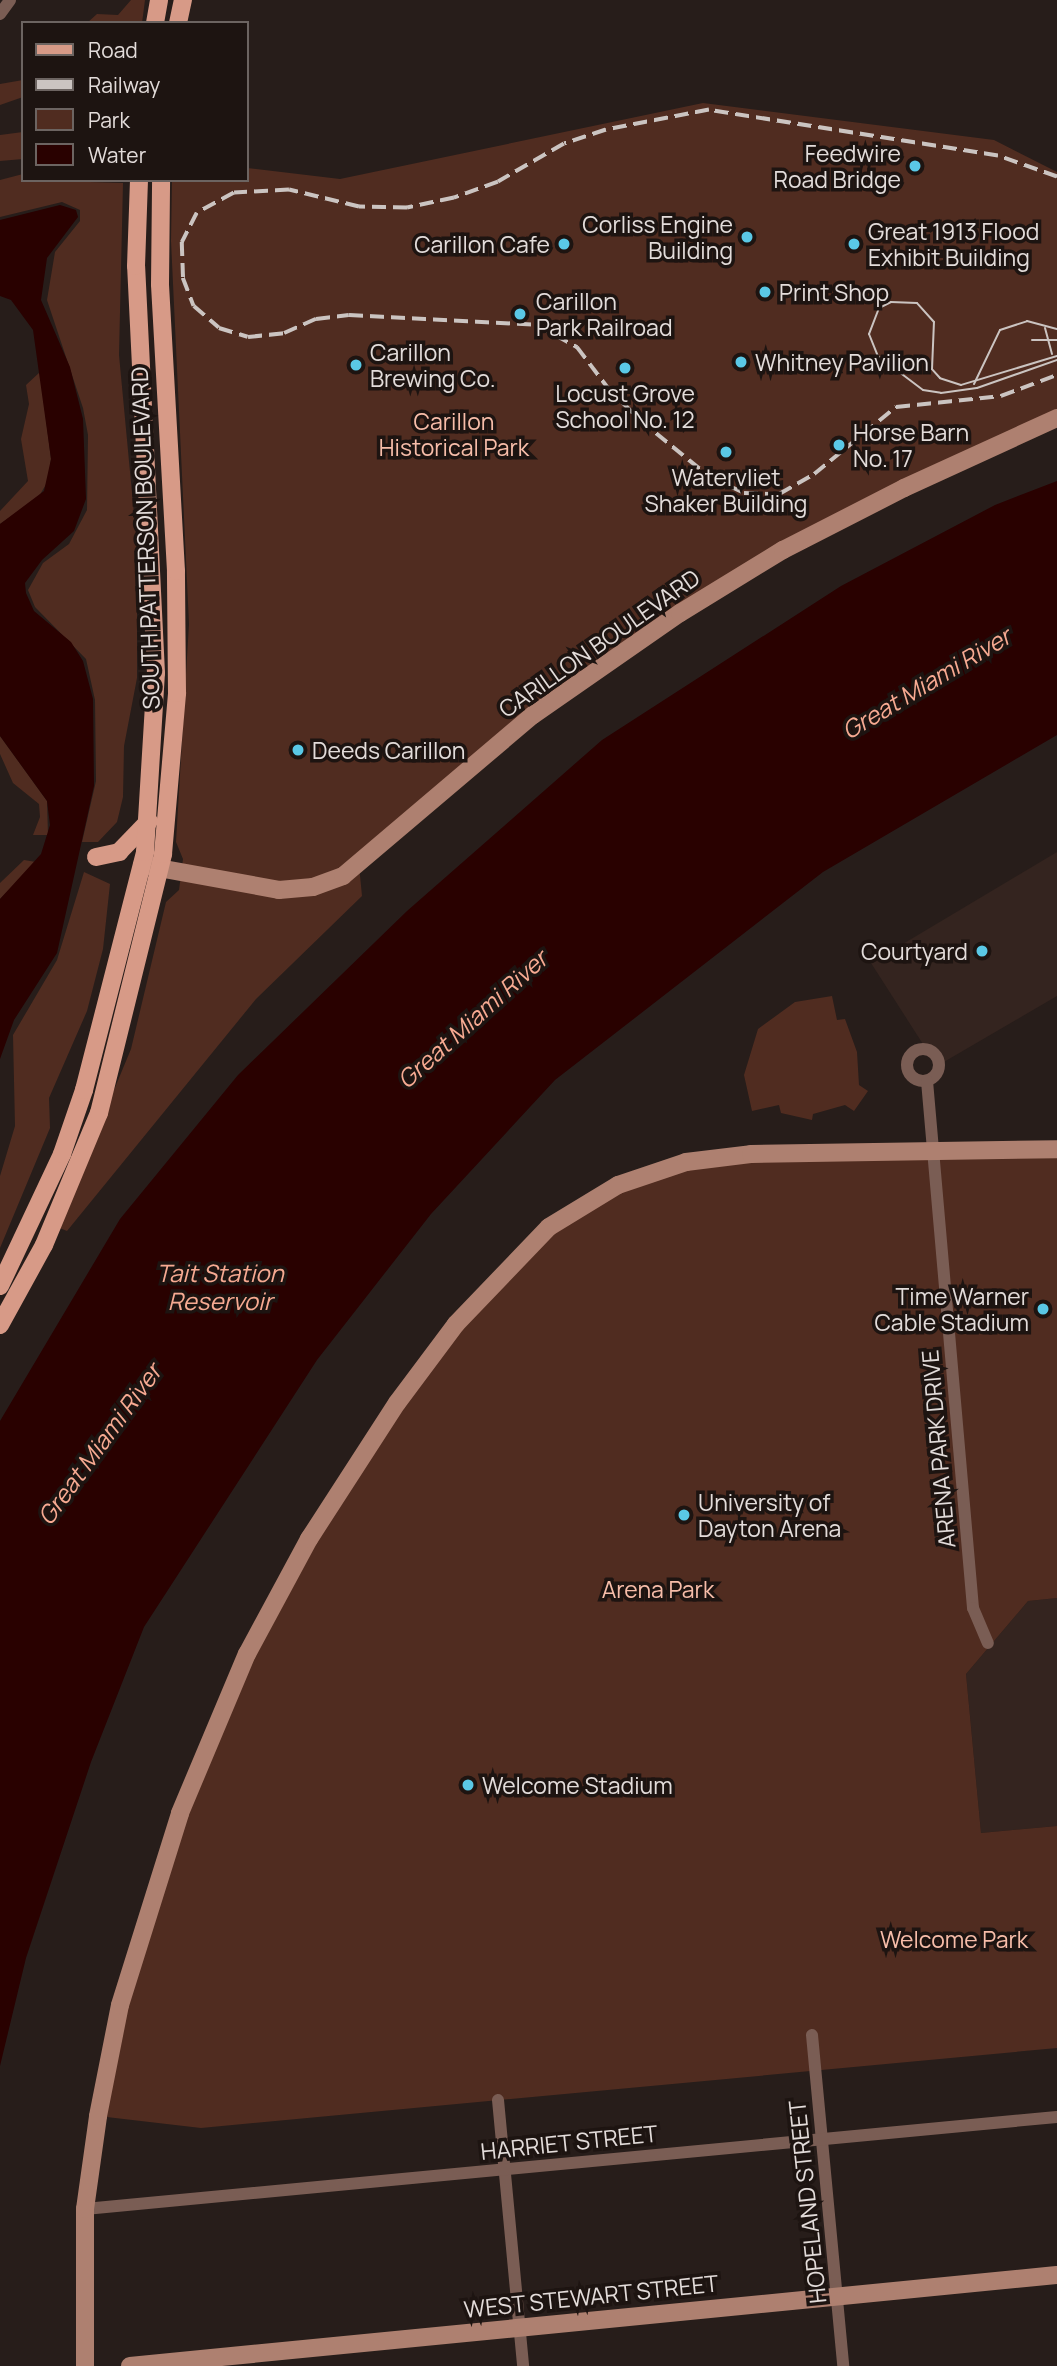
<!DOCTYPE html>
<html>
<head>
<meta charset="utf-8">
<style>
  body { margin:0 }
  #map { position:relative; width:1057px; height:2366px; overflow:hidden; background:#271d1a; font-family:Manrope,sans-serif }
  div>[style] { position:absolute }
  .built>* { inset:0; background:#34241f }
  .green>* { inset:0; background:#502c20 }
  .water>* { inset:0; background:#290100 }
  .street>* { height:12px; margin:-6px; padding:0 6px; transform-origin:6px; border-radius:6px; background:#7a5d54 }
  .street>.ring { margin:-6px; padding:0; box-sizing:content-box; background:none; border:12px solid #7a5d54; border-radius:50% }
  .secondary>* { height:18px; margin:-9px; padding:0 9px; transform-origin:9px; border-radius:9px; background:#ae8070 }
  .primary>* { height:18px; margin:-9px; padding:0 9px; transform-origin:9px; border-radius:9px; background:#d79a87 }
  .tram>* { height:2px; margin:-1px; padding:0 1px; transform-origin:1px; border-radius:1px; background:#cbc4c1 }
  .rail>* { height:3.5px; margin-top:-1.75px; transform-origin:0; background:repeating-linear-gradient(90deg,#cbc4c1 0 14px,transparent 0 21px) }
  .dots>* { width:19px; height:19px; translate:-50% -50%; box-sizing:border-box; border:4px solid #1d1411; border-radius:50% }
  span { translate:-50% -50%; white-space:nowrap; text-align:center; line-height:1.15; -webkit-text-stroke:7px #1d1411; paint-order:stroke }
  .poi-label { font-size:23px; color:#e3dcda }
  .right { translate:-100% -50%; text-align:right }
  .left { translate:0 -50%; text-align:left }
  .park-label { font-size:23px; color:#f7bda9 }
  .street-label { font-size:23px; color:#e3dcda }
  .water-label { font-size:24px; color:#f7aa92; font-style:italic }
  .legend { position:absolute; left:21px; top:21px; width:228px; height:161px; box-sizing:border-box; background:#1d1411; border:2px solid #6c6461; margin:0; padding:9px 12px; list-style:none; font-size:21px; color:#e3dcda }
  .legend li { display:flex; align-items:center; gap:14px; height:35px }
  .legend b { width:35px; border:2px solid #6c6461 }
</style>
</head>
<body>
<div id="map">
  <div class="built">
    <i style="clip-path:polygon(1057px 852px,1057px 996px,937px 1066px,871px 963px)"></i>
    <i style="clip-path:polygon(1057px 1598px,1057px 1826px,981px 1833px,966px 1674px,1028px 1601px)"></i>
  </div>
  <div class="green">
    <i style="clip-path:polygon(131px 0,145px 0,142px 23px,87px 23px,97px 14px,118px 15px)"></i>
    <i style="clip-path:polygon(23px 80px,23px 97px,0 105px,0 84px)"></i>
    <i style="clip-path:polygon(703px 103px,994px 140px,1057px 172px,1057px 418px,904px 488px,629px 647px,359px 865px,362px 896px,256px 999px,67px 1231px,57px 1227px,131px 1049px,166px 902px,179px 890px,183px 859px,176px 842px,189px 624px,171px 241px,172px 180px,247px 180px,247px 168px,340px 179px)"></i>
    <i style="clip-path:polygon(23px 132px,23px 159px,0 161px,0 135px)"></i>
    <i style="clip-path:polygon(23px 174px,23px 180px,123px 183px,119px 355px,137px 546px,137px 678px,124px 746px,123px 797px,117px 822px,98px 842px,82px 842px,96px 781px,95px 700px,86px 659px,35px 607px,28px 590px,43px 563px,69px 544px,87px 510px,88px 435px,83px 408px,47px 300px,55px 252px,80px 221px,80px 210px,62px 202px,0 217px,0 180px)"></i>
    <i style="clip-path:polygon(40px 372px,51px 459px,48px 481px,38px 498px,0 524px,0 511px,28px 481px,21px 439px,29px 404px,26px 385px)"></i>
    <i style="clip-path:polygon(0 736px,47px 801px,48px 835px,33px 835px,40px 817px,39px 804px,13px 783px,0 754px)"></i>
    <i style="clip-path:polygon(24px 860px,36px 862px,0 899px,0 883px)"></i>
    <i style="clip-path:polygon(84px 872px,110px 884px,103px 949px,87px 1011px,49px 1098px,50px 1128px,0 1248px,0 1176px,15px 1126px,13px 1035px,57px 960px)"></i>
    <i style="clip-path:polygon(832px 996px,837px 1020px,845px 1019px,857px 1052px,859px 1085px,868px 1091px,854px 1111px,845px 1105px,813px 1114px,812px 1120px,781px 1113px,779px 1105px,752px 1111px,744px 1075px,758px 1029px,795px 1002px)"></i>
    <i style="clip-path:polygon(1057px 1149px,1057px 1598px,1028px 1601px,966px 1674px,981px 1833px,1057px 1826px,1057px 2048px,201px 2128px,98px 2116px,136px 1946px,247px 1654px,397px 1403px,549px 1227px,686px 1162px)"></i>
  </div>
  <div class="water">
    <i style="clip-path:polygon(60px 205px,76px 210px,78px 217px,47px 258px,41px 300px,70px 367px,83px 419px,86px 499px,74px 531px,42px 560px,25px 583px,26px 593px,34px 611px,71px 642px,83px 661px,93px 699px,94px 786px,57px 953px,14px 1020px,0 1059px,0 899px,41px 854px,50px 825px,47px 801px,0 736px,0 524px,44px 491px,51px 459px,33px 330px,11px 300px,0 296px,0 220px)"></i>
    <i style="clip-path:polygon(1057px 481px,1057px 735px,823px 872px,555px 1080px,431px 1214px,317px 1360px,144px 1627px,91px 1762px,26px 1958px,0 2066px,0 1421px,120px 1219px,238px 1075px,407px 911px,602px 740px,841px 586px,995px 505px)"></i>
  </div>
  <div class="street">
    <i style="left:0;top:14px;width:17px;rotate:-54deg"></i>
    <i class="ring" style="left:907px;top:1049px;width:20px;height:20px"></i>
    <i style="left:927px;top:1081px;width:529px;rotate:85.01deg"></i>
    <i style="left:973px;top:1608px;width:38px;rotate:67deg"></i>
    <i style="left:812px;top:2035px;width:332px;rotate:84.6deg"></i>
    <i style="left:498px;top:2100px;width:267px;rotate:84.6deg"></i>
    <i style="left:85px;top:2209px;width:976px;rotate:-5.41deg"></i>
  </div>
  <div class="secondary">
    <i style="left:142px;top:865px;width:139px;rotate:10.3deg"></i>
    <i style="left:279px;top:890px;width:34px;rotate:-5deg"></i>
    <i style="left:313px;top:887px;width:32px;rotate:-20deg"></i>
    <i style="left:343px;top:876px;width:249px;rotate:-40.3deg"></i>
    <i style="left:533px;top:715px;width:179px;rotate:-34.8deg"></i>
    <i style="left:680px;top:613px;width:121px;rotate:-31.5deg"></i>
    <i style="left:783px;top:550px;width:136px;rotate:-27.1deg"></i>
    <i style="left:904px;top:488px;width:168px;rotate:-24.6deg"></i>
    <i style="left:85px;top:2366px;width:157px;rotate:-90deg"></i>
    <i style="left:85px;top:2209px;width:94px;rotate:-82deg"></i>
    <i style="left:98px;top:2116px;width:113px;rotate:-78.8deg"></i>
    <i style="left:120px;top:2005px;width:201px;rotate:-72.6deg"></i>
    <i style="left:180px;top:1813px;width:173px;rotate:-67.2deg"></i>
    <i style="left:247px;top:1654px;width:131px;rotate:-61.7deg"></i>
    <i style="left:309px;top:1539px;width:162px;rotate:-57.1deg"></i>
    <i style="left:397px;top:1403px;width:99px;rotate:-53.2deg"></i>
    <i style="left:456px;top:1324px;width:134px;rotate:-46.2deg"></i>
    <i style="left:549px;top:1227px;width:81px;rotate:-31.3deg"></i>
    <i style="left:618px;top:1185px;width:72px;rotate:-18.7deg"></i>
    <i style="left:686px;top:1162px;width:65px;rotate:-7deg"></i>
    <i style="left:751px;top:1154px;width:306px;rotate:-0.9deg"></i>
    <i style="left:130px;top:2366px;width:931px;rotate:-5.61deg"></i>
  </div>
  <div class="primary">
    <i style="left:155px;top:23px;width:23px;rotate:-80deg"></i>
    <i style="left:178px;top:23px;width:24px;rotate:-78deg"></i>
    <i style="left:96px;top:857px;width:24px;rotate:-12deg"></i>
    <i style="left:119px;top:852px;width:43px;rotate:-45.9deg"></i>
    <i style="left:0;top:1286px;width:146px;rotate:-64.8deg"></i>
    <i style="left:62px;top:1154px;width:68px;rotate:-71deg"></i>
    <i style="left:84px;top:1090px;width:246px;rotate:-75.6deg"></i>
    <i style="left:145px;top:852px;width:179px;rotate:-86.5deg"></i>
    <i style="left:156px;top:673px;width:407px;rotate:-92.8deg"></i>
    <i style="left:136px;top:266px;width:86px;rotate:-88deg"></i>
    <i style="left:0;top:1325px;width:91px;rotate:-61.2deg"></i>
    <i style="left:44px;top:1245px;width:143px;rotate:-67.4deg"></i>
    <i style="left:99px;top:1113px;width:267px;rotate:-76.1deg"></i>
    <i style="left:163px;top:854px;width:162px;rotate:-85deg"></i>
    <i style="left:177px;top:693px;width:122px;rotate:-90.5deg"></i>
    <i style="left:176px;top:571px;width:287px;rotate:-93.2deg"></i>
    <i style="left:160px;top:284px;width:104px;rotate:-89.4deg"></i>
  </div>
  <div class="tram">
    <i style="left:1045px;top:328px;width:27px;rotate:75deg"></i>
    <i style="left:1032px;top:340px;width:25px"></i>
    <i style="left:1057px;top:356px;width:100px;rotate:163.2deg"></i>
    <i style="left:961px;top:385px;width:22px;rotate:-162deg"></i>
    <i style="left:940px;top:378px;width:12px;rotate:-132deg"></i>
    <i style="left:932px;top:369px;width:47px;rotate:-87.6deg"></i>
    <i style="left:934px;top:322px;width:25px;rotate:-132deg"></i>
    <i style="left:917px;top:303px;width:26px;rotate:-178deg"></i>
    <i style="left:891px;top:302px;width:13px;rotate:153deg"></i>
    <i style="left:879px;top:308px;width:28px;rotate:111deg"></i>
    <i style="left:869px;top:334px;width:24px;rotate:68deg"></i>
    <i style="left:878px;top:356px;width:56px;rotate:37.1deg"></i>
    <i style="left:923px;top:390px;width:18px;rotate:9deg"></i>
    <i style="left:941px;top:393px;width:36px;rotate:-8deg"></i>
    <i style="left:977px;top:388px;width:85px;rotate:-19.3deg"></i>
    <i style="left:974px;top:384px;width:60px;rotate:-64.3deg"></i>
    <i style="left:1000px;top:330px;width:28px;rotate:-18deg"></i>
    <i style="left:1027px;top:321px;width:31px;rotate:15deg"></i>
  </div>
  <div class="rail">
    <i style="left:1057px;top:177px;width:63px;rotate:-160.4deg"></i>
    <i style="left:998px;top:156px;width:293px;rotate:-171deg"></i>
    <i style="left:709px;top:110px;width:105px;rotate:169deg"></i>
    <i style="left:606px;top:130px;width:44px;rotate:161.6deg"></i>
    <i style="left:564px;top:144px;width:76px;rotate:150.1deg"></i>
    <i style="left:498px;top:182px;width:47px;rotate:160deg"></i>
    <i style="left:454px;top:198px;width:48px;rotate:168deg"></i>
    <i style="left:407px;top:208px;width:48px;rotate:-178.8deg"></i>
    <i style="left:359px;top:207px;width:72px;rotate:-166.3deg"></i>
    <i style="left:289px;top:190px;width:55px;rotate:176.9deg"></i>
    <i style="left:234px;top:193px;width:42px;rotate:151.6deg"></i>
    <i style="left:197px;top:213px;width:33px;rotate:117deg"></i>
    <i style="left:182px;top:242px;width:36px;rotate:88deg"></i>
    <i style="left:183px;top:278px;width:30px;rotate:69deg"></i>
    <i style="left:194px;top:306px;width:33px;rotate:41deg"></i>
    <i style="left:219px;top:328px;width:30px;rotate:17deg"></i>
    <i style="left:248px;top:337px;width:36px;rotate:-6deg"></i>
    <i style="left:284px;top:333px;width:35px;rotate:-24deg"></i>
    <i style="left:316px;top:319px;width:33px;rotate:-7deg"></i>
    <i style="left:349px;top:315px;width:188px;rotate:3deg"></i>
    <i style="left:537px;top:325px;width:46px;rotate:28.8deg"></i>
    <i style="left:577px;top:347px;width:51px;rotate:52.9deg"></i>
    <i style="left:608px;top:388px;width:45px;rotate:45deg"></i>
    <i style="left:640px;top:420px;width:90px;rotate:39.2deg"></i>
    <i style="left:710px;top:477px;width:38px;rotate:25deg"></i>
    <i style="left:744px;top:493px;width:35px;rotate:2deg"></i>
    <i style="left:779px;top:494px;width:40px;rotate:-29.7deg"></i>
    <i style="left:814px;top:474px;width:106px;rotate:-39.3deg"></i>
    <i style="left:896px;top:407px;width:106px;rotate:-6deg"></i>
    <i style="left:1001px;top:396px;width:60px;rotate:-20.6deg"></i>
  </div>
  <div class="dots">
    <i style="left:915px;top:166px;background:#5ac8e6"></i>
    <i style="left:747px;top:237px;background:#5ac8e6"></i>
    <i style="left:564px;top:244px;background:#5ac8e6"></i>
    <i style="left:854px;top:244px;background:#5ac8e6"></i>
    <i style="left:765px;top:292px;background:#5ac8e6"></i>
    <i style="left:520px;top:314px;background:#5ac8e6"></i>
    <i style="left:741px;top:362px;background:#5ac8e6"></i>
    <i style="left:356px;top:365px;background:#5ac8e6"></i>
    <i style="left:625px;top:368px;background:#5ac8e6"></i>
    <i style="left:839px;top:445px;background:#5ac8e6"></i>
    <i style="left:726px;top:452px;background:#5ac8e6"></i>
    <i style="left:298px;top:750px;background:#5ac8e6"></i>
    <i style="left:982px;top:951px;background:#5ac8e6"></i>
    <i style="left:1043px;top:1309px;background:#5ac8e6"></i>
    <i style="left:684px;top:1515px;background:#5ac8e6"></i>
    <i style="left:468px;top:1785px;background:#5ac8e6"></i>
  </div>
  <div class="poi-label">
    <span class="right" style="left:901px;top:166px">Feedwire<br>Road Bridge</span>
    <span class="right" style="left:733px;top:237px">Corliss Engine<br>Building</span>
    <span class="left" style="left:868px;top:244px">Great 1913 Flood<br>Exhibit Building</span>
    <span class="right" style="left:550px;top:244px">Carillon Cafe</span>
    <span class="left" style="left:779px;top:292px">Print Shop</span>
    <span class="left" style="left:536px;top:314px">Carillon<br>Park Railroad</span>
    <span class="left" style="left:370px;top:365px">Carillon<br>Brewing Co.</span>
    <span class="left" style="left:755px;top:362px">Whitney Pavilion</span>
    <span style="left:625px;top:406px">Locust Grove<br>School No. 12</span>
    <span class="left" style="left:853px;top:445px">Horse Barn<br>No. 17</span>
    <span style="left:726px;top:490px">Watervliet<br>Shaker Building</span>
    <span class="left" style="left:312px;top:750px">Deeds Carillon</span>
    <span class="right" style="left:968px;top:951px">Courtyard</span>
    <span class="right" style="left:1029px;top:1309px">Time Warner<br>Cable Stadium</span>
    <span class="left" style="left:698px;top:1515px">University of<br>Dayton Arena</span>
    <span class="left" style="left:482px;top:1785px">Welcome Stadium</span>
  </div>
  <div class="park-label">
    <span style="left:454px;top:434px">Carillon<br>Historical Park</span>
    <span style="left:658px;top:1589px">Arena Park</span>
    <span style="left:954px;top:1939px">Welcome Park</span>
  </div>
  <div class="street-label">
    <span style="left:145px;top:538px;rotate:-92deg">SOUTH PATTERSON BOULEVARD</span>
    <span style="left:599px;top:643px;rotate:-35deg">CARILLON BOULEVARD</span>
    <span style="left:938px;top:1449px;rotate:-95deg">ARENA PARK DRIVE</span>
    <span style="left:569px;top:2142px;rotate:-6deg">HARRIET STREET</span>
    <span style="left:807px;top:2202px;rotate:-96deg">HOPELAND STREET</span>
    <span style="left:591px;top:2296px;rotate:-6deg">WEST STEWART STREET</span>
  </div>
  <div class="water-label">
    <span style="left:926px;top:683px;rotate:-31deg">Great Miami River</span>
    <span style="left:472px;top:1019px;rotate:-42deg">Great Miami River</span>
    <span style="left:220px;top:1287px">Tait Station<br>Reservoir</span>
    <span style="left:99px;top:1444px;rotate:-54deg">Great Miami River</span>
  </div>
  <ul class="legend">
  <li><b style="height:9px;background:#d79a87"></b>Road</li>
  <li><b style="height:9px;background:#cbc4c1"></b>Railway</li>
  <li><b style="height:19px;background:#502c20"></b>Park</li>
  <li><b style="height:19px;background:#290100"></b>Water</li>
  </ul>
</div>
</body>
</html>
